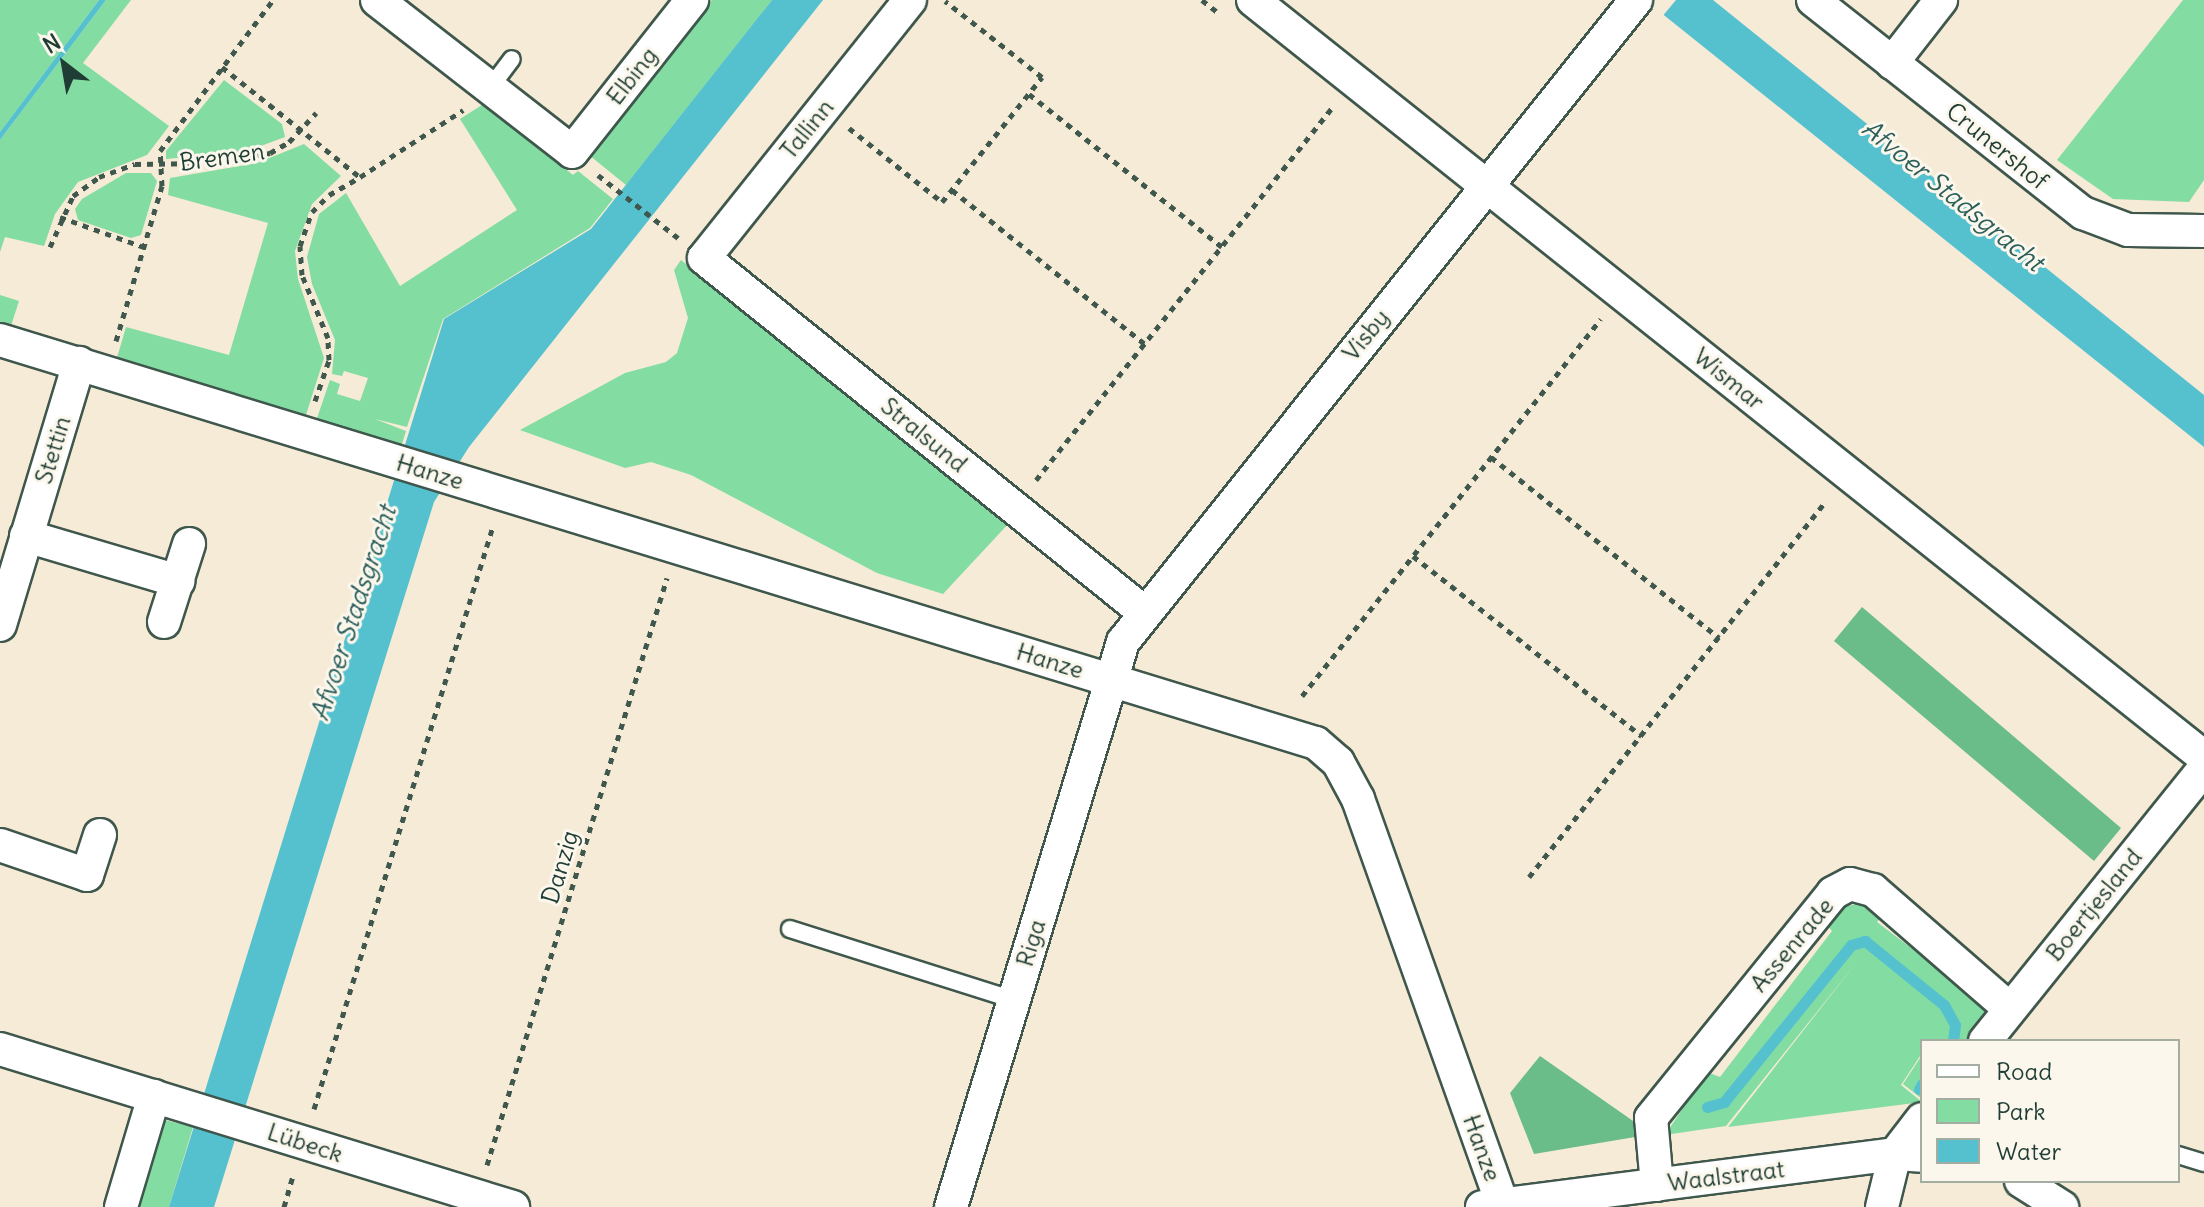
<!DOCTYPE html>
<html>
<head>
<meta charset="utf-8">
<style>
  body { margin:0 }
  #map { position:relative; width:2204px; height:1207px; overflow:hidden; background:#f6ebd6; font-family:Delius,sans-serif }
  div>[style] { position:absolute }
  .green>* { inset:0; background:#83dca2 }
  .forest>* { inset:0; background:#6abc88 }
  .water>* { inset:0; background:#55c1cf }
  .pier>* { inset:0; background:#f6ebd6 }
  .stream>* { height:11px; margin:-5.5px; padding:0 5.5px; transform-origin:5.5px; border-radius:5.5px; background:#55c1cf }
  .path>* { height:5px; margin-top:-2.5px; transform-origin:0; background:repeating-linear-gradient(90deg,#3f574c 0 6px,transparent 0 12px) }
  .roads { filter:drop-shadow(2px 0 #3f574c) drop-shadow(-2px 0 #3f574c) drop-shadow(0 2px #3f574c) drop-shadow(0 -2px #3f574c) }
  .service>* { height:16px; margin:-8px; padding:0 8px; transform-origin:8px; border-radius:8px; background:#fff }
  .minor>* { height:32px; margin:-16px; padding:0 16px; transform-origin:16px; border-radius:16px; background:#fff }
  span { translate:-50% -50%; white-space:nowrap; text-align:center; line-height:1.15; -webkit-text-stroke:6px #fbf7ec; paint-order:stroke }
  .street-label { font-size:24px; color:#1f3d34 }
  .water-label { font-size:26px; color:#2c5e5b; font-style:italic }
  .legend { position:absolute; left:1920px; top:1039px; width:260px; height:144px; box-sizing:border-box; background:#fbf7ec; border:2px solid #a3ada2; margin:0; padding:10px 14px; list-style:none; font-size:24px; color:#1f3d34 }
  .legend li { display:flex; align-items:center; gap:16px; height:40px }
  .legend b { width:40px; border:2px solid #a3ada2 }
  .north { position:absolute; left:24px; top:24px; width:80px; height:80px; -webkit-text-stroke:6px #fbf7ec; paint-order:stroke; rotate:329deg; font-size:22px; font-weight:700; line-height:32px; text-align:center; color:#1f3d34 }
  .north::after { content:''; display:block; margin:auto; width:28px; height:36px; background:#1f3d34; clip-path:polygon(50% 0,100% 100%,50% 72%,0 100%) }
</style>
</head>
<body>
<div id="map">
  <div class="green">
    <i style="clip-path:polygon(0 0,99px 0,0 132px)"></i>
    <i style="clip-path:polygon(106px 0,131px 0,83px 63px,169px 126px,147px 155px,78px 182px,55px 214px,44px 246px,5px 237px,0 252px,0 140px)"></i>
    <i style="clip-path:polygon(712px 0,772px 0,626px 185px,589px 155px)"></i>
    <i style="clip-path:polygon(2183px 0,2204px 0,2204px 180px,2189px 202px,2113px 199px,2057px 160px)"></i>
    <i style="clip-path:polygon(224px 80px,282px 124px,285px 137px,247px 151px,166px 159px,166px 151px)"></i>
    <i style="clip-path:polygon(485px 103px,573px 175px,578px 171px,613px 199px,590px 228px,443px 319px,407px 427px,375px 419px,406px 431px,401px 447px,316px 421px,330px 380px,340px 384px,337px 394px,360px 401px,368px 378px,344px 371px,342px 376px,332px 374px,335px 340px,312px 284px,307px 257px,319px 214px,346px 193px,400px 286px,517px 210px,460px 119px)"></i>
    <i style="clip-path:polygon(304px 144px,341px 176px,312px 204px,295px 251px,298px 279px,324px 358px,305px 418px,116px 361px,126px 327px,229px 355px,268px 223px,168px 195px,170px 178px,257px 163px)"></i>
    <i style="clip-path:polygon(126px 173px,151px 173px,157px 181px,141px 235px,131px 238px,78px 220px,75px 209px,82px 199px)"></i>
    <i style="clip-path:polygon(681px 260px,1010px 522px,943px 594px,877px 573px,691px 475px,651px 462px,625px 468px,520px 430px,625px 373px,666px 362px,677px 353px,688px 318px,674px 270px)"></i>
    <i style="clip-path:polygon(0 295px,19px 301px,10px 329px,0 326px)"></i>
    <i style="clip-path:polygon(1863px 902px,1888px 909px,1877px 922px,1985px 1004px,1983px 1020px,1968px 1041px,1922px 1041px,1922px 1053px,1901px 1085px,1922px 1102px,1728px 1127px,1856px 963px,1726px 1126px,1665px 1135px,1707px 1072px,1720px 1077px,1832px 931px,1825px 923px,1841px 908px)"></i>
    <i style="clip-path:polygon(1922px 1055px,1922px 1099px,1903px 1084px)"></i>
    <i style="clip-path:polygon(157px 1118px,193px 1127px,169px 1207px,132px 1207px)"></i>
  </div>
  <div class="forest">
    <i style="clip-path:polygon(1862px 607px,2121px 828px,2094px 861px,1834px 641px)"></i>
    <i style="clip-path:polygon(1540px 1056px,1636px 1123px,1635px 1137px,1534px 1154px,1510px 1093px)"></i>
  </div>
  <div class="water">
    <i style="clip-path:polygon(99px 0,106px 0,0 140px,0 132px)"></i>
    <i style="clip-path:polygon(772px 0,823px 0,469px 447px,434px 502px,214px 1207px,169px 1207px,444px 319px,591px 229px)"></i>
    <i style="clip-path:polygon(1645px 0,1713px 0,2204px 395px,2204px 447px)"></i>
  </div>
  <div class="pier">
    <i style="clip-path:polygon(1641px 0,1676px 0,1661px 18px)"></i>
  </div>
  <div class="stream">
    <i style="left:1919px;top:1089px;width:6px;rotate:-59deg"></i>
    <i style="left:1707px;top:1107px;width:18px;rotate:-16deg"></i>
    <i style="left:1724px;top:1102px;width:202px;rotate:-51deg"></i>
    <i style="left:1851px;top:945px;width:15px;rotate:-16deg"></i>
    <i style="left:1865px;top:941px;width:102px;rotate:39deg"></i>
    <i style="left:1944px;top:1005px;width:23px;rotate:61deg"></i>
    <i style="left:1955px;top:1025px;width:16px;rotate:97deg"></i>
  </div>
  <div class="path">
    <i style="left:1202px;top:0;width:23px;rotate:38deg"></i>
    <i style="left:222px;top:67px;width:176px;rotate:38.6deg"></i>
    <i style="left:360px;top:177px;width:123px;rotate:-33deg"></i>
    <i style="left:1029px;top:94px;width:246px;rotate:38.4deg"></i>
    <i style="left:849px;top:128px;width:119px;rotate:38.5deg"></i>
    <i style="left:942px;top:202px;width:160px;rotate:-51.3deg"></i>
    <i style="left:1042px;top:77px;width:123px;rotate:-141.9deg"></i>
    <i style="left:598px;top:175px;width:102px;rotate:38.2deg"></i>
    <i style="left:952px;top:190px;width:246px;rotate:38.6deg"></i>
    <i style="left:60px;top:217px;width:89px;rotate:19.7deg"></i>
    <i style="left:50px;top:247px;width:56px;rotate:-65.7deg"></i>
    <i style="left:73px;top:196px;width:32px;rotate:-36deg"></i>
    <i style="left:99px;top:177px;width:38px;rotate:-20deg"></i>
    <i style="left:135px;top:164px;width:73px;rotate:-0.8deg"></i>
    <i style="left:208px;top:163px;width:63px;rotate:-9.2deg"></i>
    <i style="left:270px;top:153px;width:22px;rotate:-30deg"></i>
    <i style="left:289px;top:142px;width:40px;rotate:-47deg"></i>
    <i style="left:116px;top:341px;width:162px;rotate:-73.5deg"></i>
    <i style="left:162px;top:186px;width:35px;rotate:-93deg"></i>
    <i style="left:160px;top:151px;width:189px;rotate:-53.2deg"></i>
    <i style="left:315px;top:401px;width:43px;rotate:-71.1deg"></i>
    <i style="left:329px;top:360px;width:22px;rotate:-93deg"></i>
    <i style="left:328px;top:338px;width:68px;rotate:-112.4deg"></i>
    <i style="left:302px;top:275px;width:29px;rotate:-94deg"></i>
    <i style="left:300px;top:246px;width:36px;rotate:-71deg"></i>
    <i style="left:312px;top:212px;width:24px;rotate:-45deg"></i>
    <i style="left:329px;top:195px;width:36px;rotate:-30deg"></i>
    <i style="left:1491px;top:457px;width:291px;rotate:38.4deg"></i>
    <i style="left:1036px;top:480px;width:478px;rotate:-51.5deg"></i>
    <i style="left:1413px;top:556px;width:291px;rotate:38.2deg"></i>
    <i style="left:1302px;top:696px;width:481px;rotate:-51.6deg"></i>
    <i style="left:1529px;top:877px;width:479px;rotate:-51.7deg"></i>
    <i style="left:314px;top:1109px;width:610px;rotate:-72.93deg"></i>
    <i style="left:487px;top:1165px;width:614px;rotate:-72.95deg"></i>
    <i style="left:284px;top:1207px;width:32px;rotate:-74deg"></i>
  </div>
  <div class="roads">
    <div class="service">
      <i style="left:490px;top:88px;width:36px;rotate:-53deg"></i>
      <i style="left:790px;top:929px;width:235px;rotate:17.6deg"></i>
      <i style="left:2178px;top:1155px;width:27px;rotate:17deg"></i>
    </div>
    <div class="minor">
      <i style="left:377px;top:0;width:247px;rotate:37.9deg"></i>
      <i style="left:572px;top:152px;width:194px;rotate:-51.7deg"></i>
      <i style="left:910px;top:0;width:330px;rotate:128.6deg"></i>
      <i style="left:704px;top:258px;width:566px;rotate:38.83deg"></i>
      <i style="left:1253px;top:0;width:1216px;rotate:38.52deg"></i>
      <i style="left:1813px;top:0;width:344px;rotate:38.3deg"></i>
      <i style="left:2083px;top:213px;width:48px;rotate:20.7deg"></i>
      <i style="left:2128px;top:230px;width:76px;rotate:0.8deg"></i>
      <i style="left:1892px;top:63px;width:80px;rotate:-52.1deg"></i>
      <i style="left:0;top:340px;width:1376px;rotate:17.03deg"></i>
      <i style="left:1316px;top:743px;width:29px;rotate:41deg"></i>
      <i style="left:1338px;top:762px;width:42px;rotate:61.6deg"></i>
      <i style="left:1358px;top:799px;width:430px;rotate:70.4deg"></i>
      <i style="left:26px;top:536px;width:159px;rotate:16.5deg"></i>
      <i style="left:164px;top:622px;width:82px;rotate:-72.2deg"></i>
      <i style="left:0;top:625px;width:274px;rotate:-73.2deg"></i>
      <i style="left:0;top:845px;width:92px;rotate:19deg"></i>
      <i style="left:87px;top:875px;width:42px;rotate:-72deg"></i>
      <i style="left:1985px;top:1041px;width:349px;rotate:-51.2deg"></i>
      <i style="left:0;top:1049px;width:537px;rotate:17.12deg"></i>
      <i style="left:2021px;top:1181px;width:49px;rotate:32.4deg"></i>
      <i style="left:1657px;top:1185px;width:67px;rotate:-95.1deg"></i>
      <i style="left:1651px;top:1118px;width:289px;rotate:-51deg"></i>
      <i style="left:1833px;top:893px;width:19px;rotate:-28deg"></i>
      <i style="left:1850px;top:884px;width:24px;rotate:15deg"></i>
      <i style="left:1873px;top:890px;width:181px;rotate:41deg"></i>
      <i style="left:121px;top:1207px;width:116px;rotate:-73.4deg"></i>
      <i style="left:951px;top:1207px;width:591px;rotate:-73.07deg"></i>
      <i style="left:1123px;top:642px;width:822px;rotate:-51.37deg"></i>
      <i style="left:1482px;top:1207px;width:416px;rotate:-7.3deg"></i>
      <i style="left:1895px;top:1154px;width:27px;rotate:4deg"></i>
      <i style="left:1882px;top:1207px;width:55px;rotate:-76.2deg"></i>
      <i style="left:1895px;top:1154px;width:44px;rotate:-52.4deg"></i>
    </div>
  </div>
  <div class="street-label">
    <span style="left:632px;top:76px;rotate:-52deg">Elbing</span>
    <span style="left:807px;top:129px;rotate:-51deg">Tallinn</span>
    <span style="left:1997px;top:146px;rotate:39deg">Crunershof</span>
    <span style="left:222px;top:157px;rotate:-8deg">Bremen</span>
    <span style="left:1366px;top:335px;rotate:-51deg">Visby</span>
    <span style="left:1729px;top:379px;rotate:39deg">Wismar</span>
    <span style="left:924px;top:435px;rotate:39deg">Stralsund</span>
    <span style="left:53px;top:450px;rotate:-73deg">Stettin</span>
    <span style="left:430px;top:472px;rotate:17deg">Hanze</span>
    <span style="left:1050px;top:661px;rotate:17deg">Hanze</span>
    <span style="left:560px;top:867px;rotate:-73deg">Danzig</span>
    <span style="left:2094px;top:905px;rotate:-51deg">Boertjesland</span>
    <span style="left:1031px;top:943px;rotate:-73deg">Riga</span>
    <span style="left:1792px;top:945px;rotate:-50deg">Assenrade</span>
    <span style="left:305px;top:1143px;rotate:18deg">Lübeck</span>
    <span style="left:1482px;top:1148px;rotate:70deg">Hanze</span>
    <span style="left:1726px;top:1176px;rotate:-7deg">Waalstraat</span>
  </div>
  <div class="water-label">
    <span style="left:1953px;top:195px;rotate:39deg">Afvoer Stadsgracht</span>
    <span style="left:353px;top:613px;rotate:-72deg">Afvoer Stadsgracht</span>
  </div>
  <ul class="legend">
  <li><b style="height:10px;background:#fff"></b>Road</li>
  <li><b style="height:22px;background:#83dca2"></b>Park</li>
  <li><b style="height:22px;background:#55c1cf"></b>Water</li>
  </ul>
  <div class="north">N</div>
</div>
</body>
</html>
